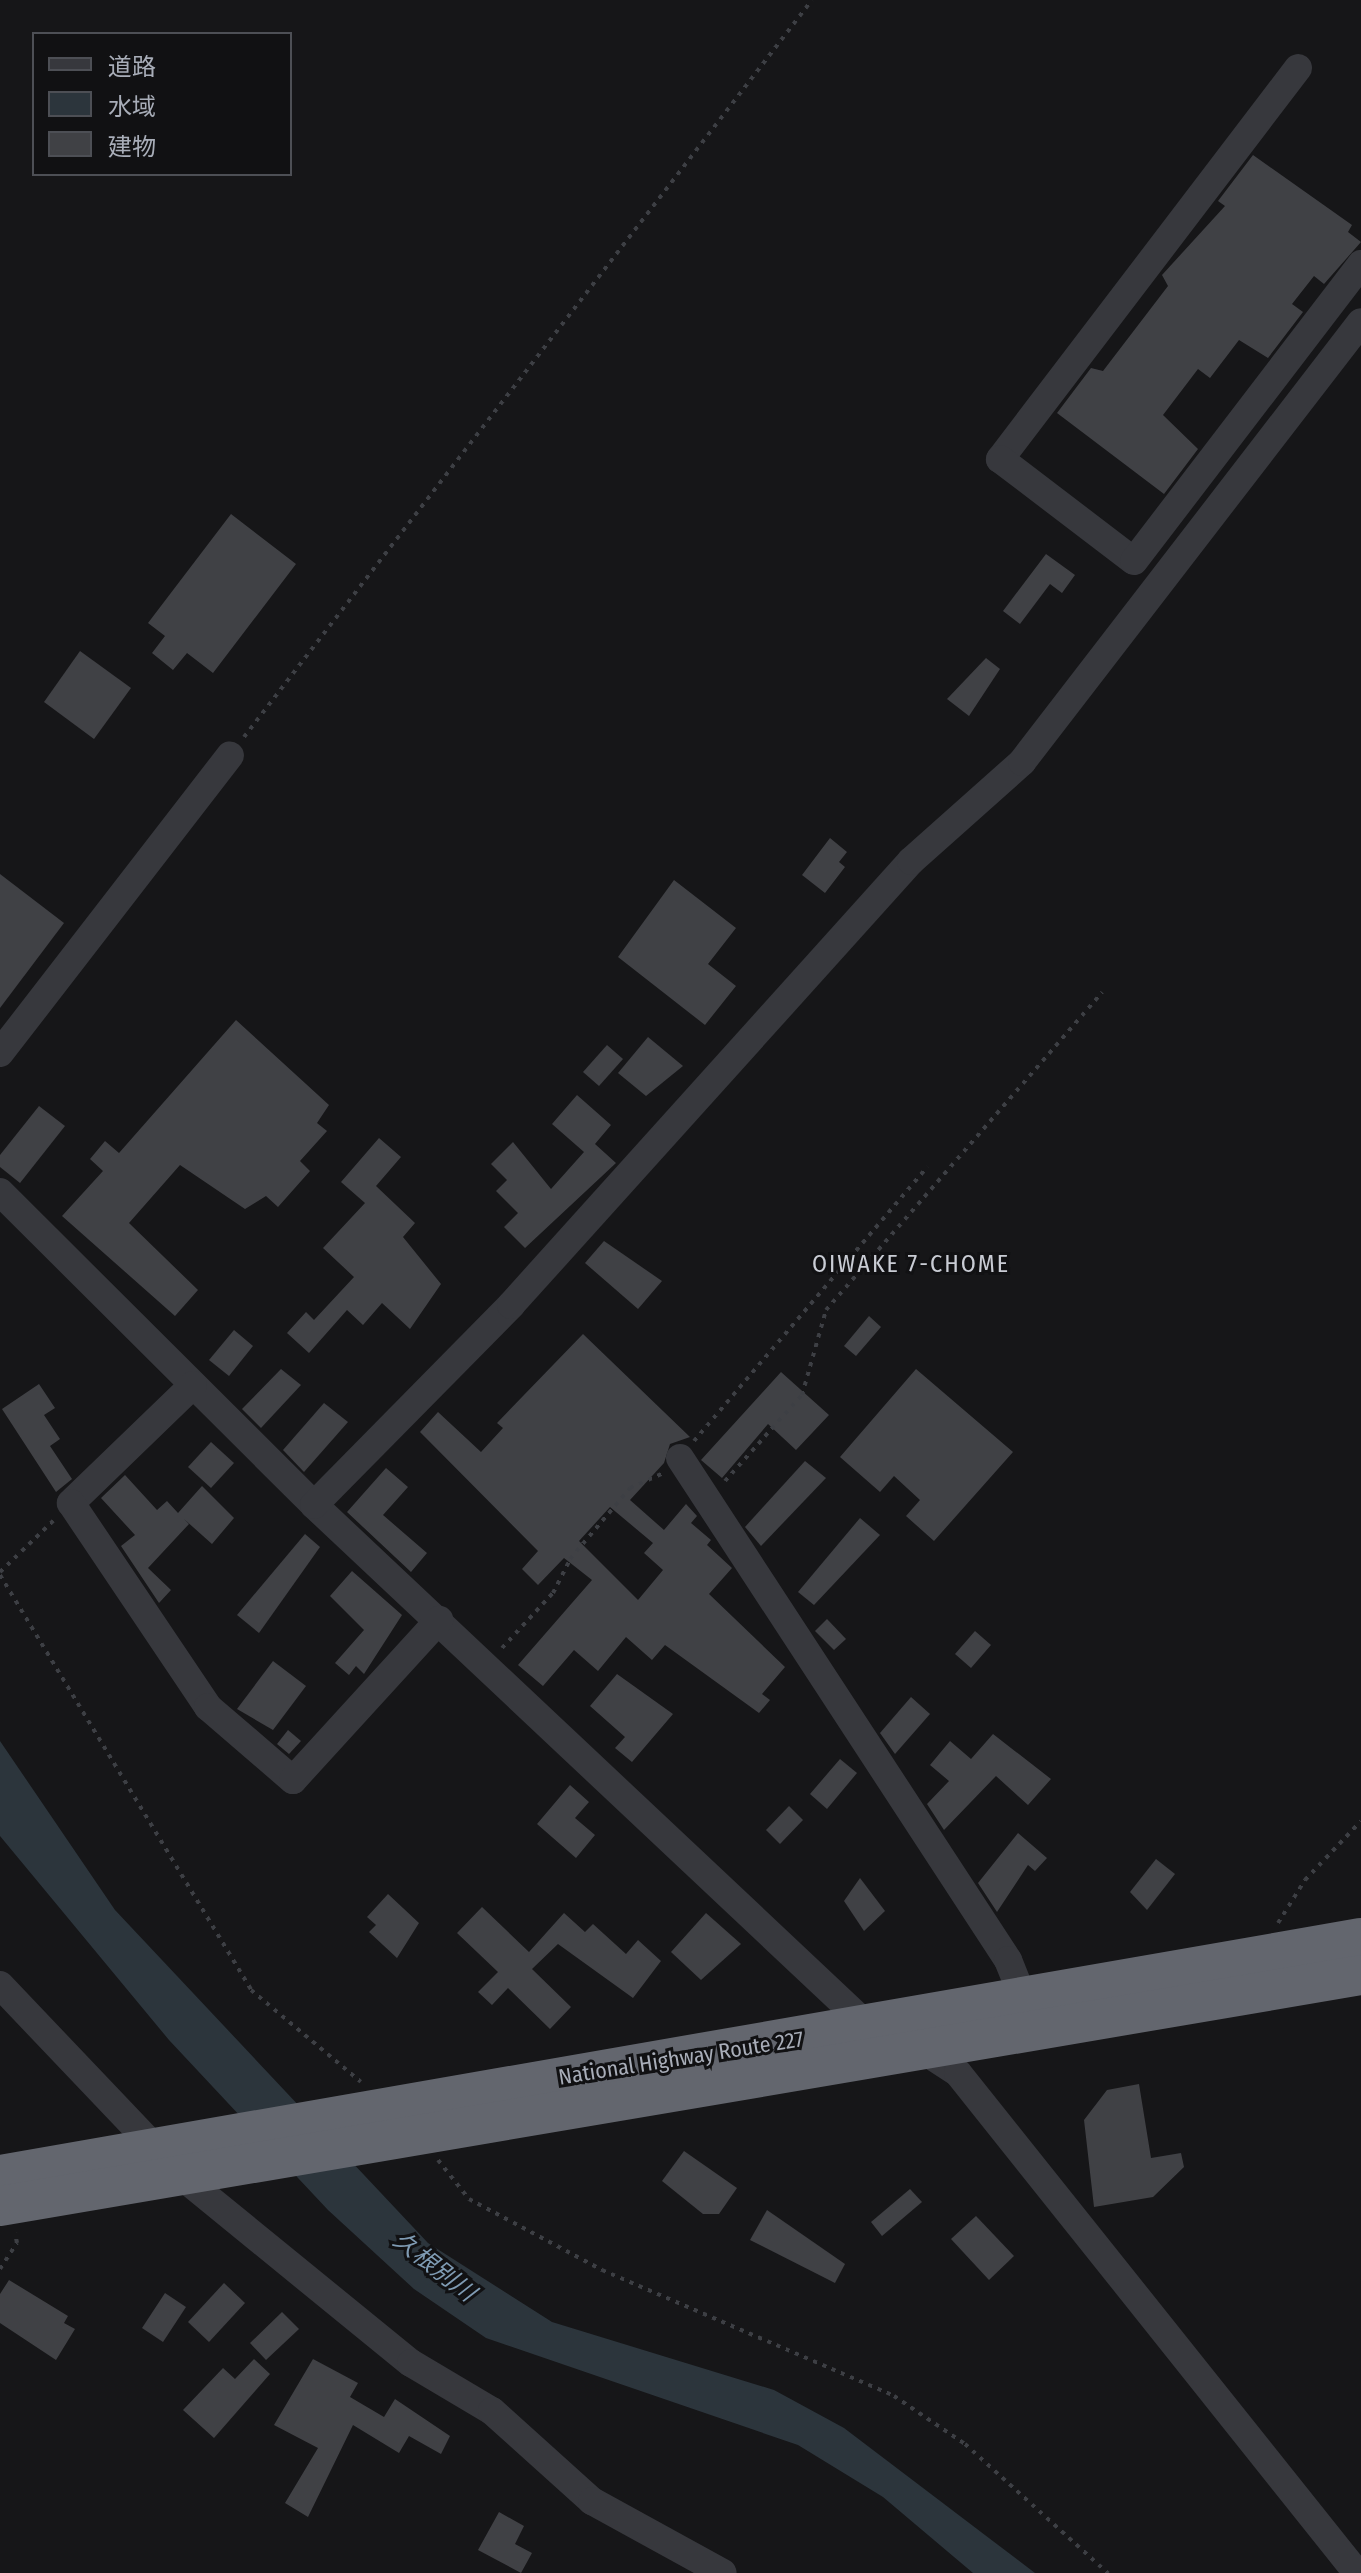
<!DOCTYPE html>
<html>
<head>
<meta charset="utf-8">
<style>
  body { margin:0 }
  #map { position:relative; width:1361px; height:2573px; overflow:hidden; background:#161618; font-family:"Fira Sans Condensed","Noto Sans JP",sans-serif }
  div>[style] { position:absolute }
  .water>* { inset:0; background:#2c353c }
  .building>* { inset:0; background:#404145 }
  .path>* { height:4px; margin-top:-2px; transform-origin:0; background:repeating-linear-gradient(90deg,#3d3f44 0 4px,transparent 0 10px) }
  .minor>* { height:28px; margin:-14px; padding:0 14px; transform-origin:14px; border-radius:14px; background:#37383d }
  .highway>* { height:40px; margin:-20px; padding:0 20px; transform-origin:20px; border-radius:20px; background:#63666e }
  span { translate:-50% -50%; white-space:nowrap; text-align:center; line-height:1.15; -webkit-text-stroke:6px #111113; paint-order:stroke }
  .street-label { font-size:22px; color:#a8adb8 }
  .neighbourhood-label { font-size:24px; color:#c9ccd4; letter-spacing:2px }
  .water-label { font-size:24px; color:#7f9bb3; font-style:italic }
  .legend { position:absolute; left:32px; top:32px; width:260px; height:144px; box-sizing:border-box; background:#111113; border:2px solid #4d4f55; margin:0; padding:10px 14px; list-style:none; font-size:24px; color:#a8adb8 }
  .legend li { display:flex; align-items:center; gap:16px; height:40px }
  .legend b { width:40px; border:2px solid #4d4f55 }
</style>
</head>
<body>
<div id="map">
  <div class="water">
    <i style="clip-path:polygon(0 1741px,115px 1910px,428px 2243px,552px 2322px,774px 2390px,844px 2428px,1035px 2573px,973px 2573px,883px 2497px,798px 2445px,486px 2338px,414px 2289px,328px 2210px,169px 2040px,0 1836px)"></i>
  </div>
  <div class="building">
    <i style="clip-path:polygon(1253px 155px,1352px 225px,1348px 232px,1361px 242px,1324px 284px,1314px 276px,1292px 304px,1303px 312px,1268px 358px,1239px 340px,1210px 378px,1198px 369px,1163px 415px,1198px 449px,1164px 494px,1057px 413px,1091px 368px,1103px 371px,1168px 286px,1162px 275px,1225px 206px,1218px 201px)"></i>
    <i style="clip-path:polygon(231px 514px,296px 564px,213px 673px,187px 653px,173px 670px,152px 653px,165px 636px,148px 623px)"></i>
    <i style="clip-path:polygon(1046px 554px,1075px 575px,1062px 593px,1050px 584px,1020px 624px,1003px 611px)"></i>
    <i style="clip-path:polygon(80px 651px,131px 688px,94px 739px,44px 702px)"></i>
    <i style="clip-path:polygon(986px 658px,1000px 669px,969px 716px,947px 699px)"></i>
    <i style="clip-path:polygon(830px 838px,847px 852px,839px 862px,845px 867px,825px 893px,802px 875px)"></i>
    <i style="clip-path:polygon(0 874px,64px 923px,0 1008px)"></i>
    <i style="clip-path:polygon(674px 880px,736px 928px,708px 964px,736px 986px,705px 1025px,618px 957px)"></i>
    <i style="clip-path:polygon(236px 1020px,329px 1105px,317px 1123px,327px 1131px,300px 1161px,310px 1171px,278px 1207px,266px 1196px,245px 1209px,180px 1165px,129px 1223px,198px 1290px,175px 1316px,62px 1216px,103px 1171px,90px 1159px,105px 1141px,119px 1153px)"></i>
    <i style="clip-path:polygon(648px 1037px,683px 1066px,646px 1096px,618px 1073px)"></i>
    <i style="clip-path:polygon(607px 1045px,623px 1059px,599px 1086px,583px 1072px)"></i>
    <i style="clip-path:polygon(577px 1095px,611px 1125px,595px 1144px,616px 1163px,525px 1248px,504px 1227px,518px 1213px,496px 1191px,507px 1180px,491px 1164px,513px 1142px,551px 1189px,584px 1152px,552px 1124px)"></i>
    <i style="clip-path:polygon(39px 1106px,65px 1126px,20px 1183px,0 1167px,0 1155px)"></i>
    <i style="clip-path:polygon(379px 1138px,401px 1157px,376px 1186px,415px 1223px,403px 1237px,441px 1284px,410px 1329px,382px 1303px,363px 1325px,347px 1310px,309px 1353px,287px 1333px,306px 1312px,314px 1320px,354px 1277px,323px 1248px,365px 1203px,341px 1182px)"></i>
    <i style="clip-path:polygon(604px 1241px,662px 1281px,638px 1309px,585px 1263px)"></i>
    <i style="clip-path:polygon(869px 1316px,881px 1327px,856px 1356px,844px 1346px)"></i>
    <i style="clip-path:polygon(234px 1330px,253px 1346px,229px 1376px,209px 1360px)"></i>
    <i style="clip-path:polygon(evenodd,583px 1334px,690px 1437px,670px 1444px,664px 1463px,630px 1500px,664px 1530px,686px 1504px,697px 1516px,691px 1523px,711px 1540px,707px 1545px,732px 1568px,709px 1594px,785px 1667px,762px 1694px,770px 1700px,759px 1713px,665px 1645px,652px 1660px,626px 1637px,598px 1671px,574px 1650px,543px 1686px,518px 1665px,592px 1580px,564px 1558px,538px 1585px,522px 1569px,538px 1551px,420px 1432px,438px 1412px,481px 1452px,503px 1428px,497px 1423px,583px 1334px,610px 1507px,653px 1543px,644px 1553px,663px 1570px,638px 1600px,579px 1541px,610px 1507px)"></i>
    <i style="clip-path:polygon(281px 1369px,301px 1385px,261px 1428px,242px 1409px)"></i>
    <i style="clip-path:polygon(916px 1369px,1013px 1452px,934px 1541px,906px 1516px,920px 1500px,894px 1476px,880px 1492px,840px 1457px)"></i>
    <i style="clip-path:polygon(781px 1372px,829px 1415px,796px 1450px,768px 1424px,722px 1478px,701px 1460px)"></i>
    <i style="clip-path:polygon(39px 1384px,55px 1408px,44px 1415px,60px 1439px,50px 1446px,72px 1479px,56px 1492px,2px 1409px)"></i>
    <i style="clip-path:polygon(324px 1403px,348px 1422px,304px 1472px,283px 1450px)"></i>
    <i style="clip-path:polygon(211px 1442px,234px 1463px,211px 1488px,188px 1467px)"></i>
    <i style="clip-path:polygon(805px 1461px,826px 1478px,761px 1546px,745px 1527px)"></i>
    <i style="clip-path:polygon(386px 1468px,408px 1487px,383px 1515px,427px 1553px,411px 1572px,347px 1512px)"></i>
    <i style="clip-path:polygon(125px 1475px,157px 1510px,167px 1501px,178px 1513px,202px 1486px,234px 1518px,212px 1544px,184px 1519px,189px 1524px,148px 1568px,171px 1590px,159px 1603px,121px 1546px,135px 1535px,101px 1498px)"></i>
    <i style="clip-path:polygon(860px 1518px,880px 1535px,814px 1605px,798px 1592px)"></i>
    <i style="clip-path:polygon(305px 1534px,320px 1547px,259px 1633px,237px 1615px)"></i>
    <i style="clip-path:polygon(352px 1571px,402px 1615px,364px 1674px,356px 1666px,349px 1675px,335px 1663px,364px 1630px,330px 1596px)"></i>
    <i style="clip-path:polygon(827px 1619px,846px 1639px,834px 1650px,815px 1631px)"></i>
    <i style="clip-path:polygon(975px 1631px,991px 1645px,971px 1668px,955px 1654px)"></i>
    <i style="clip-path:polygon(273px 1661px,306px 1686px,273px 1730px,237px 1709px)"></i>
    <i style="clip-path:polygon(617px 1674px,673px 1714px,632px 1762px,615px 1748px,625px 1737px,590px 1706px)"></i>
    <i style="clip-path:polygon(911px 1697px,930px 1714px,895px 1754px,880px 1733px)"></i>
    <i style="clip-path:polygon(288px 1730px,301px 1741px,289px 1754px,277px 1744px)"></i>
    <i style="clip-path:polygon(993px 1734px,1051px 1779px,1028px 1805px,996px 1776px,944px 1830px,927px 1804px,949px 1781px,930px 1765px,950px 1741px,971px 1759px)"></i>
    <i style="clip-path:polygon(840px 1759px,857px 1773px,827px 1809px,810px 1794px)"></i>
    <i style="clip-path:polygon(570px 1785px,589px 1802px,575px 1818px,595px 1835px,576px 1858px,537px 1824px)"></i>
    <i style="clip-path:polygon(789px 1806px,803px 1820px,780px 1844px,766px 1830px)"></i>
    <i style="clip-path:polygon(1018px 1833px,1047px 1858px,1035px 1871px,1028px 1865px,997px 1912px,978px 1883px)"></i>
    <i style="clip-path:polygon(1156px 1859px,1175px 1874px,1147px 1910px,1130px 1892px)"></i>
    <i style="clip-path:polygon(860px 1878px,885px 1911px,864px 1931px,844px 1901px)"></i>
    <i style="clip-path:polygon(388px 1894px,419px 1923px,397px 1958px,369px 1932px,376px 1925px,367px 1917px)"></i>
    <i style="clip-path:polygon(482px 1907px,529px 1952px,564px 1913px,585px 1932px,593px 1924px,626px 1954px,638px 1940px,661px 1961px,633px 1998px,558px 1944px,532px 1969px,571px 2007px,550px 2029px,508px 1988px,492px 2005px,478px 1992px,498px 1972px,457px 1933px)"></i>
    <i style="clip-path:polygon(706px 1913px,741px 1944px,701px 1980px,671px 1952px)"></i>
    <i style="clip-path:polygon(1139px 2084px,1151px 2158px,1181px 2153px,1184px 2167px,1153px 2197px,1094px 2207px,1084px 2120px,1107px 2090px)"></i>
    <i style="clip-path:polygon(684px 2151px,737px 2188px,719px 2214px,703px 2214px,662px 2181px)"></i>
    <i style="clip-path:polygon(910px 2189px,922px 2202px,882px 2236px,871px 2222px)"></i>
    <i style="clip-path:polygon(767px 2210px,845px 2264px,835px 2283px,750px 2240px)"></i>
    <i style="clip-path:polygon(976px 2216px,1014px 2256px,989px 2280px,951px 2239px)"></i>
    <i style="clip-path:polygon(9px 2280px,68px 2316px,64px 2323px,75px 2329px,56px 2360px,0 2323px,0 2294px)"></i>
    <i style="clip-path:polygon(224px 2283px,245px 2303px,209px 2342px,188px 2322px)"></i>
    <i style="clip-path:polygon(165px 2293px,186px 2307px,163px 2342px,142px 2328px)"></i>
    <i style="clip-path:polygon(282px 2312px,299px 2329px,266px 2360px,250px 2343px)"></i>
    <i style="clip-path:polygon(254px 2359px,270px 2374px,214px 2438px,183px 2410px,223px 2368px,235px 2379px)"></i>
    <i style="clip-path:polygon(313px 2359px,358px 2383px,350px 2397px,384px 2417px,395px 2399px,450px 2436px,441px 2454px,409px 2436px,399px 2453px,353px 2425px,308px 2517px,285px 2503px,318px 2448px,274px 2425px)"></i>
    <i style="clip-path:polygon(499px 2512px,524px 2526px,515px 2544px,532px 2553px,521px 2573px,478px 2550px)"></i>
  </div>
  <div class="path">
    <i style="left:244px;top:737px;width:930px;rotate:-52.38deg"></i>
    <i style="left:694px;top:1441px;width:360px;rotate:-49.6deg"></i>
    <i style="left:725px;top:1481px;width:115px;rotate:-48.2deg"></i>
    <i style="left:802px;top:1395px;width:88px;rotate:-74.2deg"></i>
    <i style="left:826px;top:1310px;width:421px;rotate:-49deg"></i>
    <i style="left:0;top:1572px;width:74px;rotate:-43.9deg"></i>
    <i style="left:0;top:1575px;width:485px;rotate:58.8deg"></i>
    <i style="left:251px;top:1990px;width:143px;rotate:39.9deg"></i>
    <i style="left:502px;top:1648px;width:75px;rotate:-47.2deg"></i>
    <i style="left:553px;top:1593px;width:38px;rotate:-63deg"></i>
    <i style="left:570px;top:1559px;width:93px;rotate:-49.8deg"></i>
    <i style="left:630px;top:1488px;width:37px;rotate:-24deg"></i>
    <i style="left:1278px;top:1923px;width:51px;rotate:-57.9deg"></i>
    <i style="left:1305px;top:1880px;width:81px;rotate:-46.5deg"></i>
    <i style="left:438px;top:2160px;width:50px;rotate:51.5deg"></i>
    <i style="left:469px;top:2199px;width:151px;rotate:28.1deg"></i>
    <i style="left:602px;top:2270px;width:318px;rotate:23.3deg"></i>
    <i style="left:894px;top:2396px;width:86px;rotate:34.1deg"></i>
    <i style="left:965px;top:2444px;width:193px;rotate:42.1deg"></i>
    <i style="left:0;top:2269px;width:31px;rotate:-57deg"></i>
    <i style="left:17px;top:2243px;width:10px;rotate:-101deg"></i>
  </div>
  <div class="minor">
    <i style="left:1298px;top:68px;width:492px;rotate:127.3deg"></i>
    <i style="left:1000px;top:459px;width:168px;rotate:37.3deg"></i>
    <i style="left:1134px;top:561px;width:374px;rotate:-52.6deg"></i>
    <i style="left:0;top:1053px;width:376px;rotate:-52.3deg"></i>
    <i style="left:0;top:1192px;width:443px;rotate:44.9deg"></i>
    <i style="left:314px;top:1505px;width:766px;rotate:43.25deg"></i>
    <i style="left:193px;top:1385px;width:170px;rotate:136deg"></i>
    <i style="left:71px;top:1503px;width:246px;rotate:56.1deg"></i>
    <i style="left:208px;top:1707px;width:112px;rotate:40.7deg"></i>
    <i style="left:293px;top:1780px;width:217px;rotate:-47.6deg"></i>
    <i style="left:680px;top:1458px;width:600px;rotate:56.84deg"></i>
    <i style="left:1008px;top:1960px;width:43px;rotate:68.2deg"></i>
    <i style="left:314px;top:1505px;width:281px;rotate:-45.4deg"></i>
    <i style="left:511px;top:1305px;width:598px;rotate:-47.98deg"></i>
    <i style="left:911px;top:861px;width:149px;rotate:-41.7deg"></i>
    <i style="left:1022px;top:762px;width:555px;rotate:-52.39deg"></i>
    <i style="left:0;top:1985px;width:268px;rotate:46.4deg"></i>
    <i style="left:185px;top:2179px;width:291px;rotate:39.2deg"></i>
    <i style="left:411px;top:2363px;width:94px;rotate:30.7deg"></i>
    <i style="left:492px;top:2411px;width:135px;rotate:42deg"></i>
    <i style="left:592px;top:2501px;width:149px;rotate:28.8deg"></i>
    <i style="left:915px;top:2045px;width:51px;rotate:33.1deg"></i>
    <i style="left:958px;top:2073px;width:640px;rotate:51.41deg"></i>
  </div>
  <div class="highway">
    <i style="left:0;top:2175px;width:1381px;rotate:-9.88deg"></i>
    <i style="left:0;top:2206px;width:1380px;rotate:-9.63deg"></i>
  </div>
  <div class="street-label">
    <span style="left:681px;top:2058px;rotate:-9deg">National Highway Route 227</span>
  </div>
  <div class="neighbourhood-label">
    <span style="left:911px;top:1265px">OIWAKE 7-CHOME</span>
  </div>
  <div class="water-label">
    <span style="left:434px;top:2267px;rotate:38deg">久根別川</span>
  </div>
  <ul class="legend">
  <li><b style="height:10px;background:#37383d"></b>道路</li>
  <li><b style="height:22px;background:#2c353c"></b>水域</li>
  <li><b style="height:22px;background:#404145"></b>建物</li>
  </ul>
</div>
</body>
</html>
